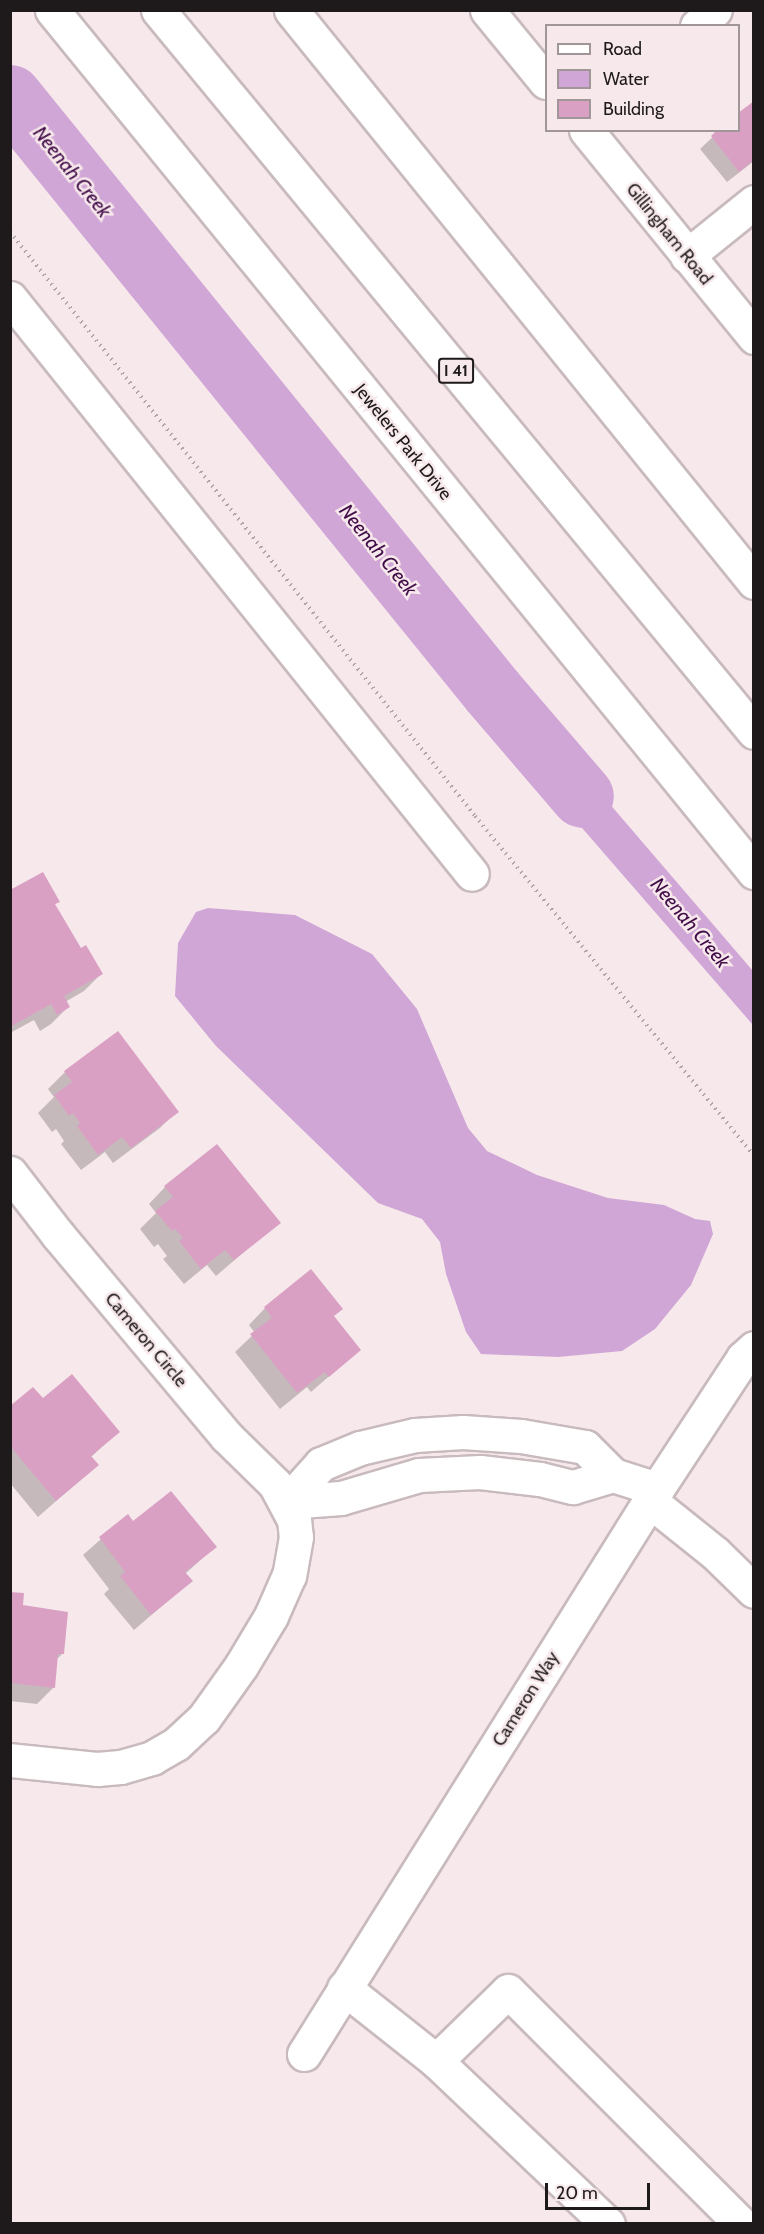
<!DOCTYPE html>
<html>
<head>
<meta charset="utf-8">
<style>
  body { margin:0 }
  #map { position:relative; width:764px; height:2234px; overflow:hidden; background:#f7e8eb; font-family:Cabin,sans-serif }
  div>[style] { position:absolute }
  .water>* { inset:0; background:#d0a6d6 }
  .pier>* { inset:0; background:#f7e8eb }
  .shadow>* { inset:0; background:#0003 }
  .river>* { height:63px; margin:-31.5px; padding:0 31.5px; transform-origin:31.5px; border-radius:31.5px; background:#d0a6d6 }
  .building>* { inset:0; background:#daa0c4 }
  .path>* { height:4px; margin-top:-2px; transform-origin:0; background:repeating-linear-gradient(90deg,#b0a4a6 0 1.5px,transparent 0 6px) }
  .roads { filter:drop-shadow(2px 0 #c8babd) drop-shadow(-2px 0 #c8babd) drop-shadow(0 2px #c8babd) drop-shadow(0 -2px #c8babd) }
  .minor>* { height:33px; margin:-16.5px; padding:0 16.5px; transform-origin:16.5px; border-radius:16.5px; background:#fff }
  .highway>* { height:33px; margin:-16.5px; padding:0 16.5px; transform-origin:16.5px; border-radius:16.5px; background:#fff }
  span { translate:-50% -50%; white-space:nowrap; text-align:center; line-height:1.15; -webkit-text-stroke:5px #f7e8eb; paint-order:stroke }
  .shield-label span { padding:2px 4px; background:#f7e8eb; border:2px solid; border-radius:4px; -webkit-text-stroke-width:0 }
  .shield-label { font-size:16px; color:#1e191a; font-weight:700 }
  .street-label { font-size:18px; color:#1e191a }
  .water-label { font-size:20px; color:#410d49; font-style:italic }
  .frame { position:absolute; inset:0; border:12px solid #1e191a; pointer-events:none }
  .legend { position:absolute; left:545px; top:24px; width:195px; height:108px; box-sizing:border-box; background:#f7e8eb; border:2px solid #a09597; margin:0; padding:8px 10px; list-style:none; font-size:18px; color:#1e191a }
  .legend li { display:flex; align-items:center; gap:12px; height:30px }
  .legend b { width:30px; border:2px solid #a09597 }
  .scale { position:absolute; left:545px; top:2183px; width:105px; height:27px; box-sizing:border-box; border:3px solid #1e191a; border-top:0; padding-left:8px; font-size:18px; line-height:21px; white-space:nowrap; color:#1e191a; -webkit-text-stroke:4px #f7e8eb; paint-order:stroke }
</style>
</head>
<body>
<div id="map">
  <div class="water">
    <i style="clip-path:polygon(527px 731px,560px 746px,753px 971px,753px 1025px,517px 753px)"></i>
    <i style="clip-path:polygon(208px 908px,295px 915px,372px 954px,417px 1009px,468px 1128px,487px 1151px,537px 1175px,608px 1198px,664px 1205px,695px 1219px,710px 1221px,713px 1234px,691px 1285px,655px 1329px,622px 1351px,558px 1357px,481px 1354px,466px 1332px,446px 1274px,440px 1242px,422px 1219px,378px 1203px,216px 1046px,175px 996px,178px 943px,196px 912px)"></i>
  </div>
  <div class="pier">
    <i style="clip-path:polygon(587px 772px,610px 799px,577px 825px,555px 800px)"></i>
  </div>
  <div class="shadow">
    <i style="clip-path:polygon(754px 103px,754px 161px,727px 182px,700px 149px,720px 130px,738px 130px)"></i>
    <i style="clip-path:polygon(10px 892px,58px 901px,54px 905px,80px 950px,101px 974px,84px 991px,65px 1002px,68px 1007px,51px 1024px,40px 1031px,34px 1020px,10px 1033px)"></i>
    <i style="clip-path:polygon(65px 1072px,177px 1111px,160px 1128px,113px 1163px,105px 1152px,81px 1170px,61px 1144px,64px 1141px,56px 1129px,52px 1132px,38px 1113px,54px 1097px,48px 1089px)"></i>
    <i style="clip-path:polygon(165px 1187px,279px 1222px,216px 1276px,207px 1265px,184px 1284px,163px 1259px,167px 1256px,158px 1244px,154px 1247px,140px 1229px,156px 1213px,149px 1204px)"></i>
    <i style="clip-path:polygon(265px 1308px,333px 1317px,359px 1350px,311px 1392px,307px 1387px,280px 1409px,235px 1352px,255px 1333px,249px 1325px)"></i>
    <i style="clip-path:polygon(43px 1401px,118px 1432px,90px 1458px,97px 1465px,38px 1517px,10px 1483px,10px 1408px)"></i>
    <i style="clip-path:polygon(127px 1516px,133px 1524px,215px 1547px,185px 1574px,191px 1581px,134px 1630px,104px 1594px,109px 1589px,83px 1555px)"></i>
    <i style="clip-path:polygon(10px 1593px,62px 1654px,56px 1660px,54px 1687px,37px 1704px,10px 1701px)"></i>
  </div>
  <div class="river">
    <i style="left:10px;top:96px;width:766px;rotate:50.99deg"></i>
    <i style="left:492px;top:691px;width:138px;rotate:49.4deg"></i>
  </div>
  <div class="building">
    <i style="clip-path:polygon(754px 101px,754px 160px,739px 172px,711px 136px,717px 130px,738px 130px,738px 113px)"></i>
    <i style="clip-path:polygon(43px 872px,60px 902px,55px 904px,81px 948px,86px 945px,103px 974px,64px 996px,70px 1007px,57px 1015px,51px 1004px,10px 1027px,10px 890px)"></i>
    <i style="clip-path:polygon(118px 1031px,179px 1112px,131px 1148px,122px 1137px,98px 1155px,77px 1126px,80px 1123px,73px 1113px,69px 1116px,54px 1095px,72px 1082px,64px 1071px)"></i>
    <i style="clip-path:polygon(217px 1144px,281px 1223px,234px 1260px,225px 1250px,201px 1269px,179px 1241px,183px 1238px,175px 1229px,172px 1231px,155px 1211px,173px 1197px,164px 1186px)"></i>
    <i style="clip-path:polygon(311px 1269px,343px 1309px,334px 1316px,361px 1350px,329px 1377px,325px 1372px,297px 1393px,250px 1334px,272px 1318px,264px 1307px)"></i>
    <i style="clip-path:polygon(72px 1374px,120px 1432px,91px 1456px,99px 1465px,56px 1501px,10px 1446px,10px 1406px,33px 1387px,43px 1398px)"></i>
    <i style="clip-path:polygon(171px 1491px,217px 1547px,185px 1572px,193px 1581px,151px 1615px,120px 1576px,125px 1572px,99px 1537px,128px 1514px,133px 1521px)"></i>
    <i style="clip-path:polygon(10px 1592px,24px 1593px,23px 1605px,68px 1612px,64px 1654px,58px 1654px,55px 1688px,10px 1683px)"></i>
  </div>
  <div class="path">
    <i style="left:10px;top:232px;width:747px;rotate:51.47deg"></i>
    <i style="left:475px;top:816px;width:440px;rotate:50.6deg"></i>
  </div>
  <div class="roads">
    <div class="minor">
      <i style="left:52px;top:10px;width:1112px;rotate:50.84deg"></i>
      <i style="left:487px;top:10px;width:93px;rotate:50.7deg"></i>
      <i style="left:697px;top:26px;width:24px;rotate:-42deg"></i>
      <i style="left:586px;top:130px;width:267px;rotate:50.9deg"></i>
      <i style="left:687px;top:256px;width:86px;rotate:-38.9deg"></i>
      <i style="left:10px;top:298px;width:738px;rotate:51.27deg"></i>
      <i style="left:10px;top:1173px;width:78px;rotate:52.3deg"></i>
      <i style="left:58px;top:1235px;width:262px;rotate:50.1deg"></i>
      <i style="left:226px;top:1436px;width:69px;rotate:44.4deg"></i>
      <i style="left:275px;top:1484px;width:40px;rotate:62deg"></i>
      <i style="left:294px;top:1519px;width:18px;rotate:84deg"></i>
      <i style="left:296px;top:1537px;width:39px;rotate:100deg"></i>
      <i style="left:289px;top:1575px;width:45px;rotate:113.7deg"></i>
      <i style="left:271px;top:1616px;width:58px;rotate:121deg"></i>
      <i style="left:241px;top:1666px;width:64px;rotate:125.4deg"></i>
      <i style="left:204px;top:1718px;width:38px;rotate:137deg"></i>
      <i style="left:176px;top:1744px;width:28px;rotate:150deg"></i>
      <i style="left:152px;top:1758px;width:33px;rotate:164deg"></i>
      <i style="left:120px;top:1767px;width:23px;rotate:175deg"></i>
      <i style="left:97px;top:1769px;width:87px;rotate:-174.1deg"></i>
      <i style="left:650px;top:1501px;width:83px;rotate:38.7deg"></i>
      <i style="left:715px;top:1553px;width:54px;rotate:44.3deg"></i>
      <i style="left:287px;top:1502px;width:51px;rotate:-48.2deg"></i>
      <i style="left:321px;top:1464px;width:42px;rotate:-22.3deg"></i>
      <i style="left:360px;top:1448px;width:57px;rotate:-13.3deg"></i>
      <i style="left:415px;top:1435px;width:48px;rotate:-3.6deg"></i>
      <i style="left:463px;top:1432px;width:58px;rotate:3.9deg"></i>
      <i style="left:521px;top:1436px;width:65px;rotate:9.8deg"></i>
      <i style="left:585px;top:1447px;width:40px;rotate:45deg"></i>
      <i style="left:613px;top:1475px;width:46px;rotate:17.7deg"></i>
      <i style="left:287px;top:1502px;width:54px;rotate:-4.2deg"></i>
      <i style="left:341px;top:1498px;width:81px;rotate:-16.4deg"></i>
      <i style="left:419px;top:1475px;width:61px;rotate:-2.8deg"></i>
      <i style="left:480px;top:1472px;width:60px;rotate:6.7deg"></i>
      <i style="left:540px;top:1479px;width:34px;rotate:14deg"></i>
      <i style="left:573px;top:1487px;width:42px;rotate:-16.7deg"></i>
      <i style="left:344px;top:1988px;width:117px;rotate:38.4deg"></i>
      <i style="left:436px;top:2061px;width:237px;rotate:43.5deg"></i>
      <i style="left:304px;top:2054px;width:666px;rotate:-58deg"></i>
      <i style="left:657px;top:1489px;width:157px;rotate:-56.7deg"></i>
      <i style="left:743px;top:1358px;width:15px;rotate:-42deg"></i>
      <i style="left:436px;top:2061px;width:100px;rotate:-44.2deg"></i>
      <i style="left:508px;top:1991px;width:330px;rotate:45deg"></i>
    </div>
    <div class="highway">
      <i style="left:158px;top:10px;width:936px;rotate:50.46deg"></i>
      <i style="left:291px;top:10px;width:736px;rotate:51.01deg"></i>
    </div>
  </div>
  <div class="shield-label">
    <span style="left:456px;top:371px">I 41</span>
  </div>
  <div class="street-label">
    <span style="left:669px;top:234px;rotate:51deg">Gillingham Road</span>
    <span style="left:403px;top:442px;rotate:51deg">Jewelers Park Drive</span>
    <span style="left:146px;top:1340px;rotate:50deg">Cameron Circle</span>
    <span style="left:526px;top:1699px;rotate:-58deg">Cameron Way</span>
  </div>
  <div class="water-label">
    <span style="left:72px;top:172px;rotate:51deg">Neenah Creek</span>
    <span style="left:378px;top:550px;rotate:51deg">Neenah Creek</span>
    <span style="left:690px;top:923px;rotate:50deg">Neenah Creek</span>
  </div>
  <div class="frame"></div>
  <ul class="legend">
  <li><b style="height:8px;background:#fff"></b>Road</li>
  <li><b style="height:16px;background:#d0a6d6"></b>Water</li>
  <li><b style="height:16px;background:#daa0c4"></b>Building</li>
  </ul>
  <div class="scale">20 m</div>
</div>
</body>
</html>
